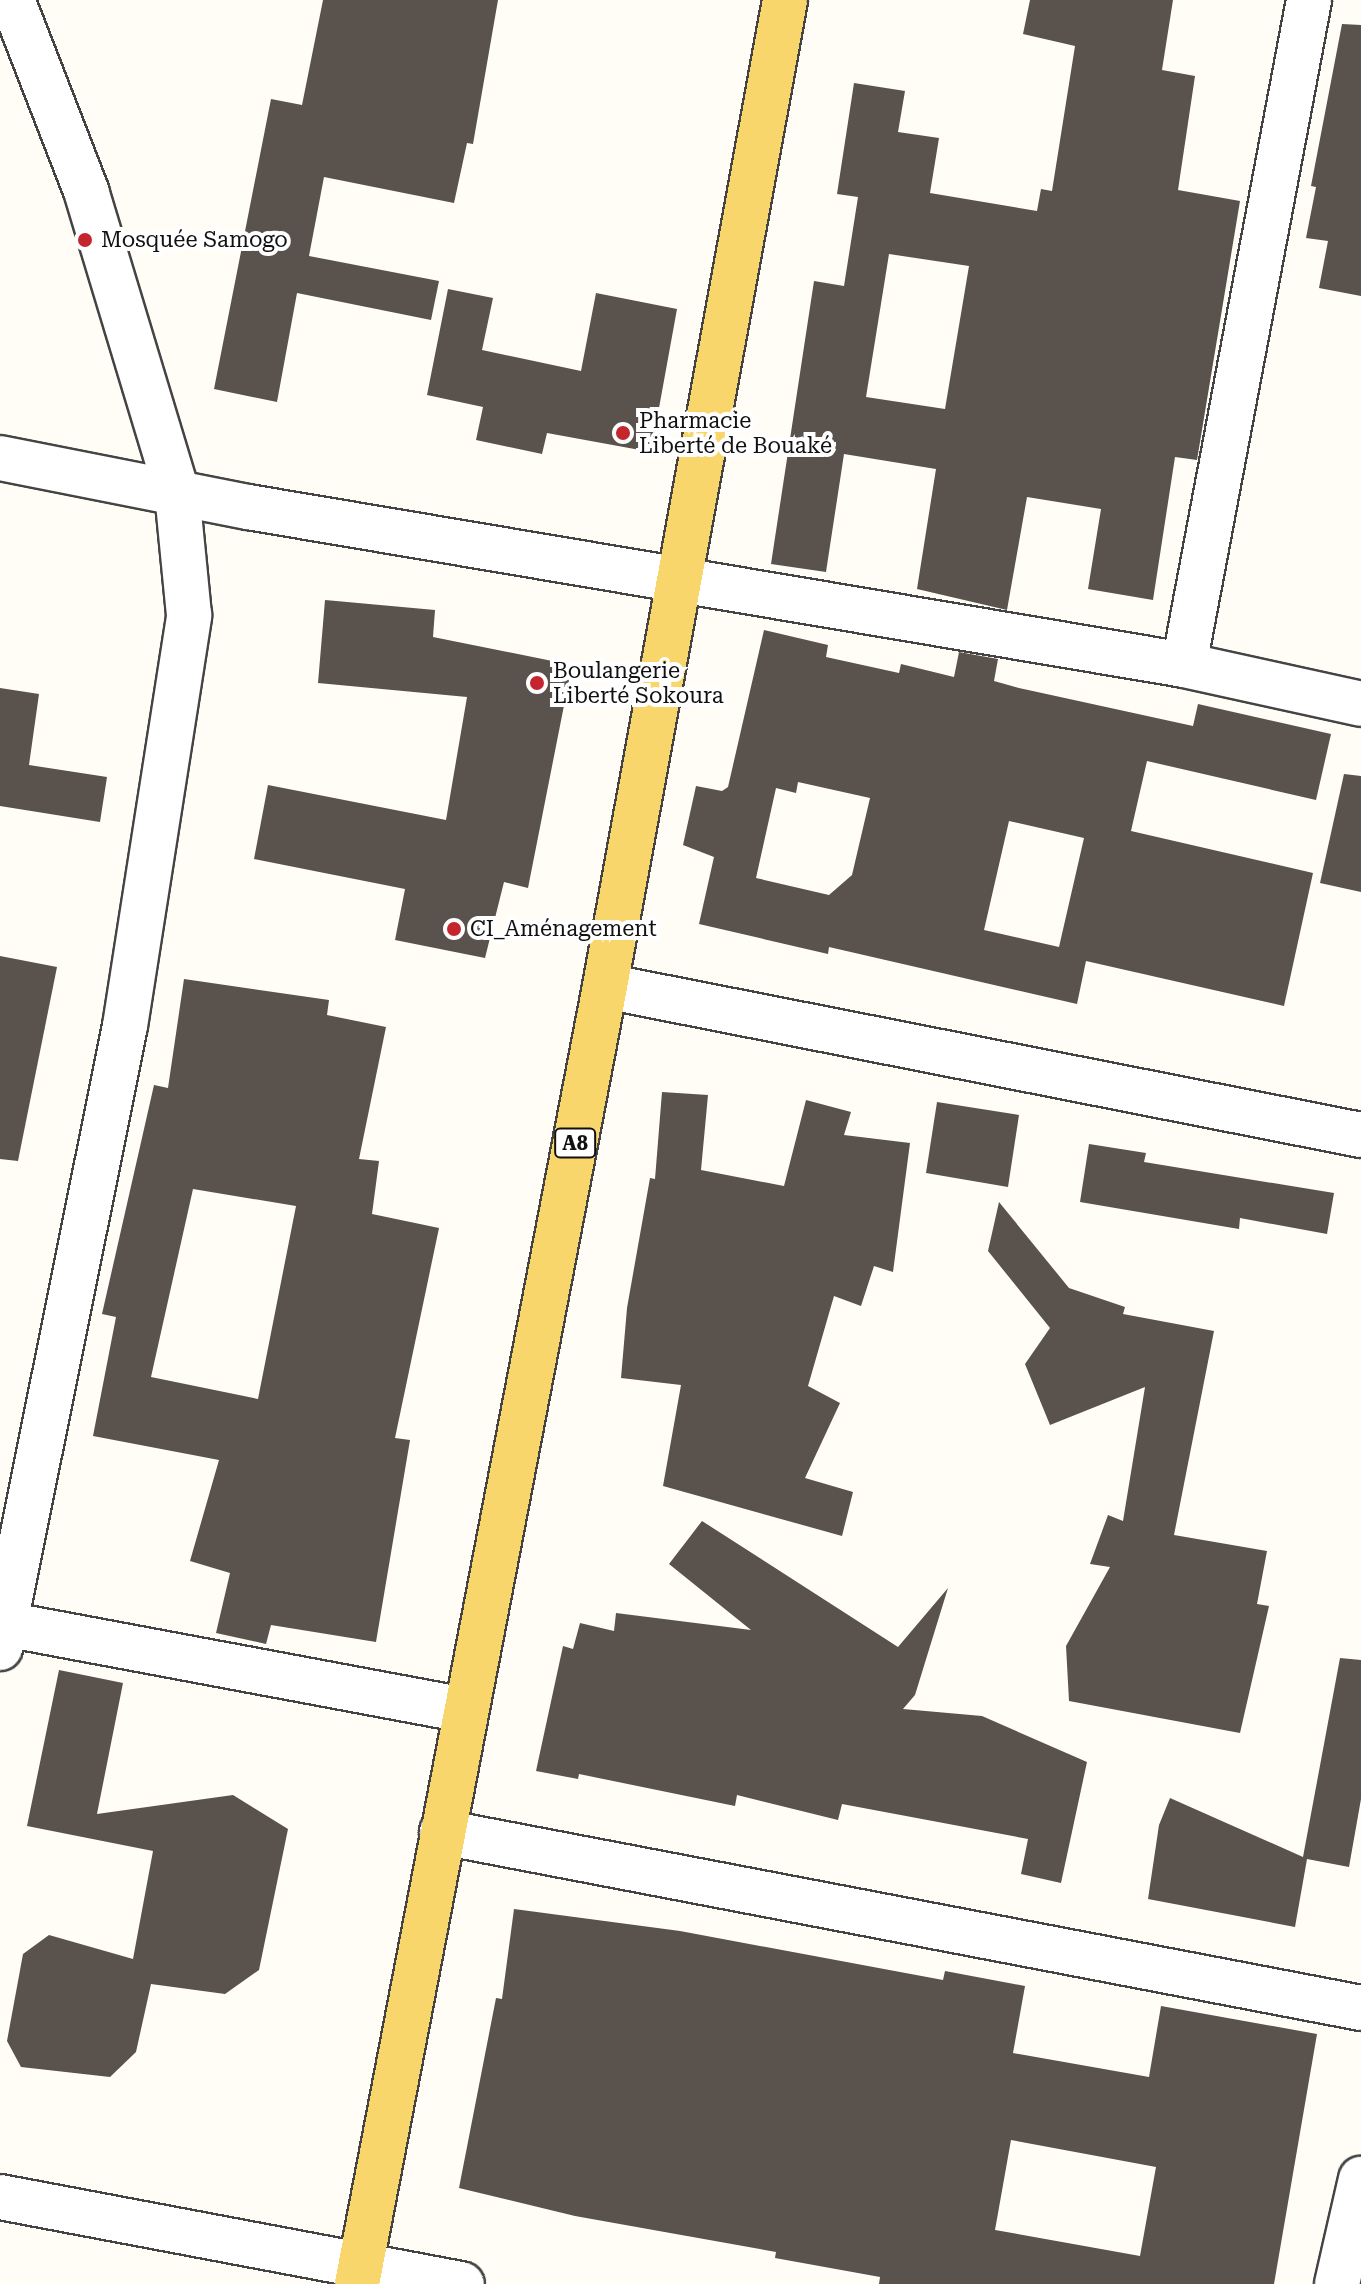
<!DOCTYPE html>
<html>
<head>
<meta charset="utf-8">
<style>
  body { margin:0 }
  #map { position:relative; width:1361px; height:2284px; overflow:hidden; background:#fffdf5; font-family:"Roboto Serif",serif }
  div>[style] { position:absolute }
  .building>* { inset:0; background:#5a524d }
  .roads { filter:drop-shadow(2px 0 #444) drop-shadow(-2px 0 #444) drop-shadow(0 2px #444) drop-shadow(0 -2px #444) }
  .minor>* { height:44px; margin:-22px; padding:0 22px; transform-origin:22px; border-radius:22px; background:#fff }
  .major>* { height:44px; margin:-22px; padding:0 22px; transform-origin:22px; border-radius:22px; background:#f9d66b }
  .dots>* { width:22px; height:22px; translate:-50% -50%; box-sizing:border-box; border:4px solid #fff; border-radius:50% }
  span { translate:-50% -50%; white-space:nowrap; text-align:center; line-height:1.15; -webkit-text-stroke:8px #fff; paint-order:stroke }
  .shield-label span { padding:2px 6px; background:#fff; border:2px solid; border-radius:6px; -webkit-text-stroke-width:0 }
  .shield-label { font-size:20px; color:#111; font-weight:700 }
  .poi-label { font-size:22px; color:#111 }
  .left { translate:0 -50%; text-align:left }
</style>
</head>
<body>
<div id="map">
  <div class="building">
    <i style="clip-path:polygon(323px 0,498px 0,473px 144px,467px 143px,454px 203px,324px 177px,309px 256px,439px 281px,431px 320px,297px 293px,277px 402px,214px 389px,271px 99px,302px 105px)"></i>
    <i style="clip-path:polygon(evenodd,1030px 0,1173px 0,1162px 70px,1195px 76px,1178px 190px,1240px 201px,1197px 460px,1175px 457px,1153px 600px,1088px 589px,1101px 509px,1027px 497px,1007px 610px,917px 589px,936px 469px,844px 454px,826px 572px,771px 564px,814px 281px,844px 286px,858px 197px,837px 194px,854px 83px,905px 91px,898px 132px,939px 138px,930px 193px,1037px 211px,1041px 189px,1052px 191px,1075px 46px,1023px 34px,1030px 0,889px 254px,969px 266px,945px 409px,866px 397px,889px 254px)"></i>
    <i style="clip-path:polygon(1342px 24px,1361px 25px,1361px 296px,1319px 288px,1328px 241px,1306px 238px,1316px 187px,1311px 186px)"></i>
    <i style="clip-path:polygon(448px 289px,493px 298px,482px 350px,581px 371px,596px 293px,677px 309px,651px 452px,547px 433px,542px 454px,476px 440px,483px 407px,427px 395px)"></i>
    <i style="clip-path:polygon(325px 600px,435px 610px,433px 637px,572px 665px,528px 888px,504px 882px,485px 958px,395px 940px,405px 889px,254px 859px,268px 785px,446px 820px,467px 697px,318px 683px)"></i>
    <i style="clip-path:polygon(evenodd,764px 630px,828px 645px,826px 657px,899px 673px,901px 664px,954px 677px,959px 652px,998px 659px,994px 681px,1019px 688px,1193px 726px,1198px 704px,1331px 734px,1316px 800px,1147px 761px,1131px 831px,1313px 873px,1284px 1006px,1086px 961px,1077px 1004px,829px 947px,828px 954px,699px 924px,714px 857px,683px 845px,696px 786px,722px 791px,728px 787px,764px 630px,798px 782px,870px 798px,852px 875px,829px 895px,756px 878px,776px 788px,796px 793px,798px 782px,764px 630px,1009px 821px,1084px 838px,1059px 947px,984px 930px,1009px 821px)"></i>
    <i style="clip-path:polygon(0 688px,39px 694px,29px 765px,107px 777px,100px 822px,0 806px)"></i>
    <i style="clip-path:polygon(1344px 774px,1361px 776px,1361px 892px,1320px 883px)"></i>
    <i style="clip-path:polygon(0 956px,57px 967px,18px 1161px,0 1159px)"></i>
    <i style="clip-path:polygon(evenodd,184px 979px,329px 1000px,327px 1015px,386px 1027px,359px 1159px,379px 1161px,372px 1214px,439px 1228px,395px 1438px,410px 1440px,376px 1642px,271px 1625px,266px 1644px,216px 1633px,230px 1573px,190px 1561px,219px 1460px,93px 1436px,116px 1317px,102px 1314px,154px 1085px,168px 1088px,184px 979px,193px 1189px,296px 1206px,258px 1399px,151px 1377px,193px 1189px)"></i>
    <i style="clip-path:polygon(662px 1092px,708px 1095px,701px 1170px,784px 1186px,806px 1100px,851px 1112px,844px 1135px,910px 1143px,893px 1272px,874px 1266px,861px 1306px,834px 1296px,808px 1386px,840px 1403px,805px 1478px,853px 1492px,842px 1536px,663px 1486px,681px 1385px,621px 1378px,627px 1308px,650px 1178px,655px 1179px)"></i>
    <i style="clip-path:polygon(937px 1102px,1019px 1115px,1008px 1187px,926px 1173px)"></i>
    <i style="clip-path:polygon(1089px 1144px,1146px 1153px,1144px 1162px,1334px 1193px,1327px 1234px,1240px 1218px,1239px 1229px,1080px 1202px)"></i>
    <i style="clip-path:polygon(999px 1202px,1069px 1288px,1125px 1307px,1123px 1314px,1214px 1331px,1174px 1535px,1267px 1551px,1257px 1604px,1269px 1606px,1240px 1733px,1069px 1701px,1066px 1646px,1110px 1567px,1090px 1564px,1108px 1515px,1123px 1521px,1145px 1387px,1050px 1425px,1025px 1364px,1050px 1328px,988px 1251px)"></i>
    <i style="clip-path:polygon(702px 1521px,898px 1647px,948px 1588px,915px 1695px,903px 1709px,982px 1716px,1087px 1762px,1061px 1883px,1021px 1874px,1028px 1839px,842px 1804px,838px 1820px,737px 1795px,735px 1806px,579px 1774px,578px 1779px,536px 1771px,563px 1646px,573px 1649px,580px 1623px,614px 1631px,616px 1613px,751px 1630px,669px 1564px)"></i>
    <i style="clip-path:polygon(1340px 1658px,1361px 1660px,1361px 1799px,1349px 1867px,1307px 1859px,1295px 1927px,1148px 1899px,1159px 1825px,1170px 1798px,1303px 1857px)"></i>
    <i style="clip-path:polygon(59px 1670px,123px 1683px,97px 1814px,233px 1795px,288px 1829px,259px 1970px,225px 1994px,151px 1984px,136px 2052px,110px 2077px,21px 2067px,7px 2041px,23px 1954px,49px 1935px,133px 1959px,153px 1851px,27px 1826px)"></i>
    <i style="clip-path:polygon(evenodd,514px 1909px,680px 1931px,943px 1980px,945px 1971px,1025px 1986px,1013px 2053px,1149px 2077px,1161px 2006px,1317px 2034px,1274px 2284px,879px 2284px,880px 2277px,775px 2258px,776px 2252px,575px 2216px,459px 2188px,496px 1998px,502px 1999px,514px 1909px,1011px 2140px,1156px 2167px,1140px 2256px,995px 2230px,1011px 2140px)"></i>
  </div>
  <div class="roads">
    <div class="minor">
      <i style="left:0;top:458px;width:253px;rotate:11.2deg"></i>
      <i style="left:248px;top:507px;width:949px;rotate:9.58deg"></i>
      <i style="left:1184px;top:665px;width:181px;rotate:12.4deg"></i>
      <i style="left:1184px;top:665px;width:677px;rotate:-79.35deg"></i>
      <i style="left:605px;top:986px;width:771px;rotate:11.15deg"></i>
      <i style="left:0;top:1623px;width:472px;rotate:10.6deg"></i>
      <i style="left:0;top:1648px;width:634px;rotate:-78.64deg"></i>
      <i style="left:125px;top:1026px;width:416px;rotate:-81.1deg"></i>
      <i style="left:189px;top:615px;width:124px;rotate:-95.6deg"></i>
      <i style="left:177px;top:492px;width:312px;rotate:-106.8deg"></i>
      <i style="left:87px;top:193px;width:207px;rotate:-111.2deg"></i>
      <i style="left:442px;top:1832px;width:936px;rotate:10.84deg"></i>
      <i style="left:0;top:2197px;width:470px;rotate:10.7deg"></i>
      <i style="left:1337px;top:2284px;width:108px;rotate:-77.1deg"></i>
    </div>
    <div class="major">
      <i style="left:357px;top:2284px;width:1321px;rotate:-79.18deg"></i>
      <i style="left:605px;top:986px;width:1002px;rotate:-79.65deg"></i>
    </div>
  </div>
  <div class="dots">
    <i style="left:85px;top:240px;background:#c4262e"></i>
    <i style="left:623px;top:433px;background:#c4262e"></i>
    <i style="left:537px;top:683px;background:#c4262e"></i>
    <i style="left:454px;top:929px;background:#c4262e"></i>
  </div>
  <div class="shield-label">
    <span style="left:575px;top:1143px">A8</span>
  </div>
  <div class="poi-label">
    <span class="left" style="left:101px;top:240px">Mosquée Samogo</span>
    <span class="left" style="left:639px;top:433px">Pharmacie<br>Liberté de Bouaké</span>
    <span class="left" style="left:553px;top:683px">Boulangerie<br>Liberté Sokoura</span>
    <span class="left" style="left:470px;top:929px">CI_Aménagement</span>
  </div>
</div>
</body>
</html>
